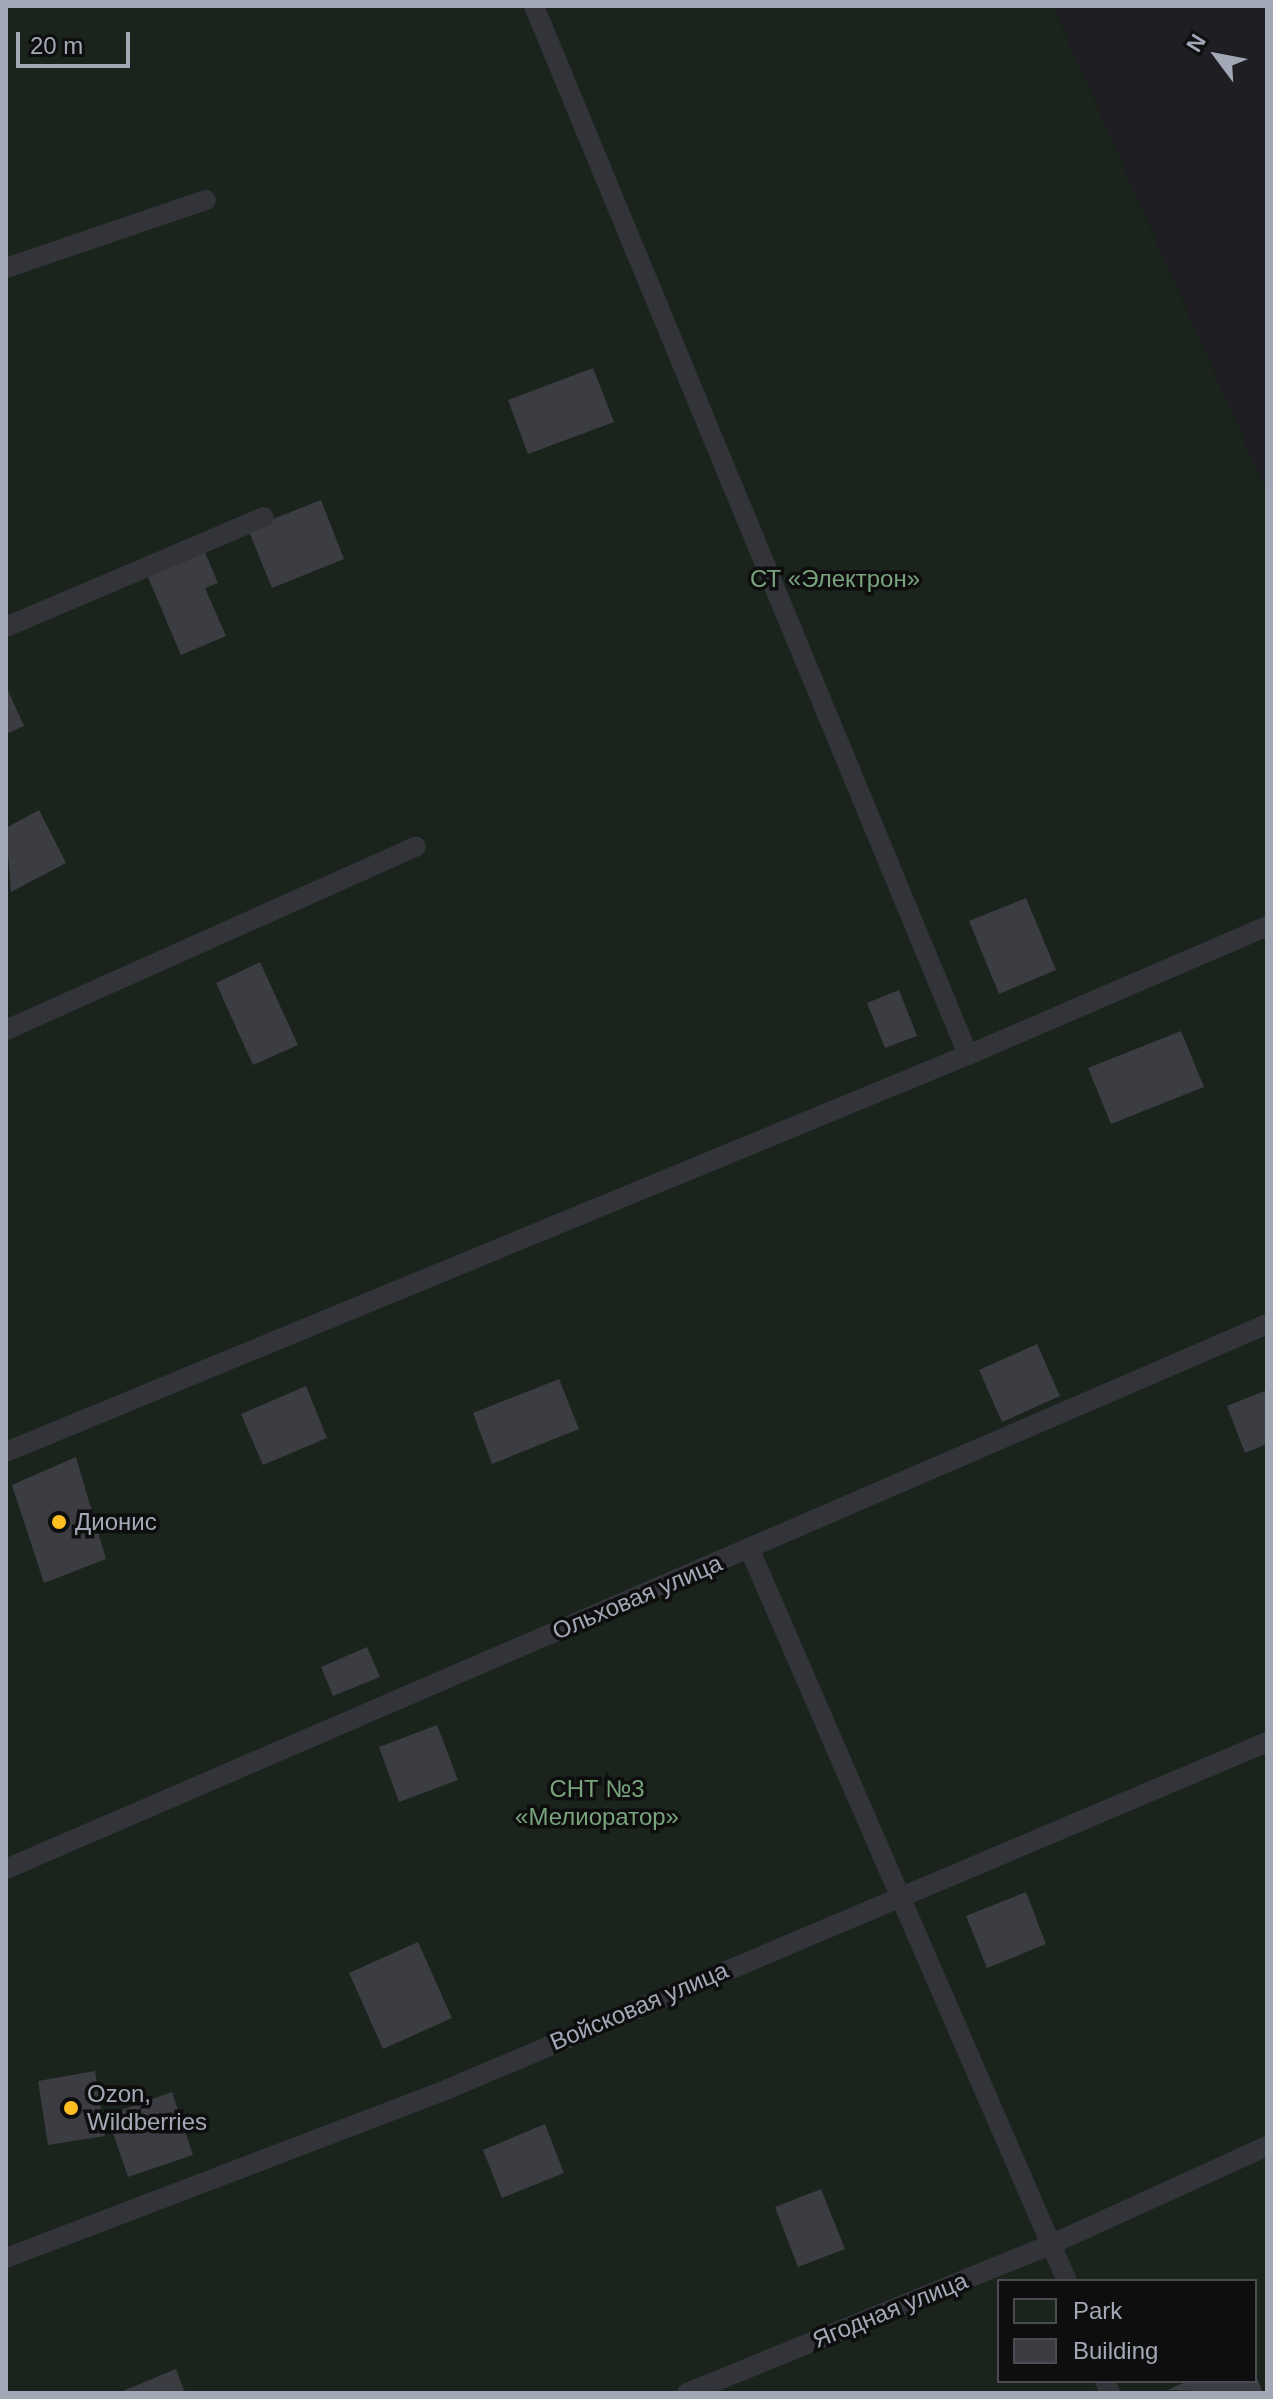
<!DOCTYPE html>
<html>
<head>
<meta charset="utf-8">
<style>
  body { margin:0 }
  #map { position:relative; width:1273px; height:2399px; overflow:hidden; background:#131315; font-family:Arial,sans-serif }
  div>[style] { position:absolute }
  .built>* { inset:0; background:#1f1e22 }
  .green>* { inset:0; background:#1a231c }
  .building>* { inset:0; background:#3c3d42 }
  .service>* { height:20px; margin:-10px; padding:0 10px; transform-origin:10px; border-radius:10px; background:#33343a }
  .dots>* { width:22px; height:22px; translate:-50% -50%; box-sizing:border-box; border:4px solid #0e0e0f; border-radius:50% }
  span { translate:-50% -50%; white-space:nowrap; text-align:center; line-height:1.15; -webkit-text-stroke:7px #0e0e0f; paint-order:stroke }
  .park-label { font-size:24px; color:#78a37c }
  .poi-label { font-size:24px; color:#a3a8b6 }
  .left { translate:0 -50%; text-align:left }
  .street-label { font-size:24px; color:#a3a8b6 }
  .frame { position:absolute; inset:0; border:8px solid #a3a8b6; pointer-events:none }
  .legend { position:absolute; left:997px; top:2279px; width:260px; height:104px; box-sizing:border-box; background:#0e0e0f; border:2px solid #4a4c52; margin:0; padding:10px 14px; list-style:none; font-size:24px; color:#a3a8b6 }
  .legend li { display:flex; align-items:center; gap:16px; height:40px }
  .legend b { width:40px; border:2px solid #4a4c52 }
  .north { position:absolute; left:1177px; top:16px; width:80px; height:80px; -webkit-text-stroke:6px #0e0e0f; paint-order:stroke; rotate:302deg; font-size:22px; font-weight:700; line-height:32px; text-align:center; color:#a3a8b6 }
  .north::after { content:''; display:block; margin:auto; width:28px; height:36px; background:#a3a8b6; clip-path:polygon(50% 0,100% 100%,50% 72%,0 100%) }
  .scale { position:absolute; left:16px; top:32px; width:114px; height:36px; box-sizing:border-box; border:4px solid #a3a8b6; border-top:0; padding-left:10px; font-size:24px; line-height:28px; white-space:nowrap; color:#a3a8b6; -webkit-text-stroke:6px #0e0e0f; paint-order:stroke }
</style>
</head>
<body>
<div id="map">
  <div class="built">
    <i style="clip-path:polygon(1053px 6px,1267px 6px,1267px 492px)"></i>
  </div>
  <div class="green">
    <i style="clip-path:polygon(evenodd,6px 6px,1053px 6px,1267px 492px,1267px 2393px,6px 2393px,6px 6px,999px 2281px,1255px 2281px,1255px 2381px,999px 2381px,999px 2281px)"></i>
  </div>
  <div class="building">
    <i style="clip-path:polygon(593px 368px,614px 422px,528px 454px,508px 400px)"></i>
    <i style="clip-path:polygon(321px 500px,344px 559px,272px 588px,248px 529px)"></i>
    <i style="clip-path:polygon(204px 550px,218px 583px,205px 588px,226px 636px,181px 655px,147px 575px)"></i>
    <i style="clip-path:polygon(6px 686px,24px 726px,6px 734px)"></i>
    <i style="clip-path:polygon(39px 810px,66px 863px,11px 892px,6px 828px)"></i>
    <i style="clip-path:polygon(1026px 898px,1056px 970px,999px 994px,969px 921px)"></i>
    <i style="clip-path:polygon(260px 962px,298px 1045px,253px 1065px,216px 983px)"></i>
    <i style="clip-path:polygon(899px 990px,917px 1036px,885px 1048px,867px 1003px)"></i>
    <i style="clip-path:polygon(1181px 1031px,1204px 1087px,1111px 1124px,1088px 1068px)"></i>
    <i style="clip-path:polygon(1037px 1344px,1060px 1396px,1002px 1422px,979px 1370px)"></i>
    <i style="clip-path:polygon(559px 1379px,579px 1429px,492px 1464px,473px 1413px)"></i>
    <i style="clip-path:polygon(306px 1386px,327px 1438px,263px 1465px,241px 1414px)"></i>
    <i style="clip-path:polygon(1267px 1390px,1267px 1444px,1245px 1453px,1227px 1406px)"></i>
    <i style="clip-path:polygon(76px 1457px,106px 1559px,44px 1583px,12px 1485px)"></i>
    <i style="clip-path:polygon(367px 1647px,380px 1677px,333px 1696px,321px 1667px)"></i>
    <i style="clip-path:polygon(437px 1725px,458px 1780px,399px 1802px,379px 1747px)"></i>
    <i style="clip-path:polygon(1026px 1892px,1046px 1944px,987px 1968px,966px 1916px)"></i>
    <i style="clip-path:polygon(418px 1942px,452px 2018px,383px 2049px,349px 1973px)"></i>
    <i style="clip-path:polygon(95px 2071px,105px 2136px,48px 2145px,38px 2081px)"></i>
    <i style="clip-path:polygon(172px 2092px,193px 2155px,128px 2177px,107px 2115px)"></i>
    <i style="clip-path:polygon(545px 2124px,564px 2173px,502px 2198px,483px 2150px)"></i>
    <i style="clip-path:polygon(821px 2189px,845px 2249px,798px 2267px,775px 2207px)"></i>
    <i style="clip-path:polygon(176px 2369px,185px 2393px,118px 2393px)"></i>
    <i style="clip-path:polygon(1255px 2373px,1263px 2393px,1168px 2390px,1188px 2381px,1255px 2381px)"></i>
  </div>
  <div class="service">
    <i style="left:534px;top:6px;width:1135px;rotate:67.52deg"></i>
    <i style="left:6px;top:268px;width:211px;rotate:-18.8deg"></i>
    <i style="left:6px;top:627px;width:280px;rotate:-23.1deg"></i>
    <i style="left:6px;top:1030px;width:449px;rotate:-24.1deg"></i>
    <i style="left:6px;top:1452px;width:1041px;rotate:-22.43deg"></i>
    <i style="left:968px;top:1055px;width:326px;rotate:-23.3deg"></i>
    <i style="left:749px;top:1548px;width:799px;rotate:66.55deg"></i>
    <i style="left:6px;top:1869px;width:1374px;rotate:-23.37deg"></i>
    <i style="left:6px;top:2258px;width:473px;rotate:-20.9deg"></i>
    <i style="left:448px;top:2089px;width:889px;rotate:-22.96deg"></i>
    <i style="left:1105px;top:2381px;width:13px;rotate:67deg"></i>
    <i style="left:687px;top:2393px;width:394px;rotate:-22.2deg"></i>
    <i style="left:1052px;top:2244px;width:236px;rotate:-24.5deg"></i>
  </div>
  <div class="dots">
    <i style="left:59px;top:1522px;background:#ffbf20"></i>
    <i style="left:71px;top:2108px;background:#ffbf20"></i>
  </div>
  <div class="park-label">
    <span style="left:835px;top:579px">СТ «Электрон»</span>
    <span style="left:597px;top:1803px">СНТ №3<br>«Мелиоратор»</span>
  </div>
  <div class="poi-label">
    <span class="left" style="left:75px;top:1522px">Дионис</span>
    <span class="left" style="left:87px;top:2108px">Ozon,<br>Wildberries</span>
  </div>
  <div class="street-label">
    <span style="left:637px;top:1597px;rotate:-23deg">Ольховая улица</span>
    <span style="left:639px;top:2006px;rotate:-23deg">Войсковая улица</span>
    <span style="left:890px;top:2310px;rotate:-22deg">Ягодная улица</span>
  </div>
  <div class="frame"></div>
  <ul class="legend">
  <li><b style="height:22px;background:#1a231c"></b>Park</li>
  <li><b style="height:22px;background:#3c3d42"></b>Building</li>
  </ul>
  <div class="north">N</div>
  <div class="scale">20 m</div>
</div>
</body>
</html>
